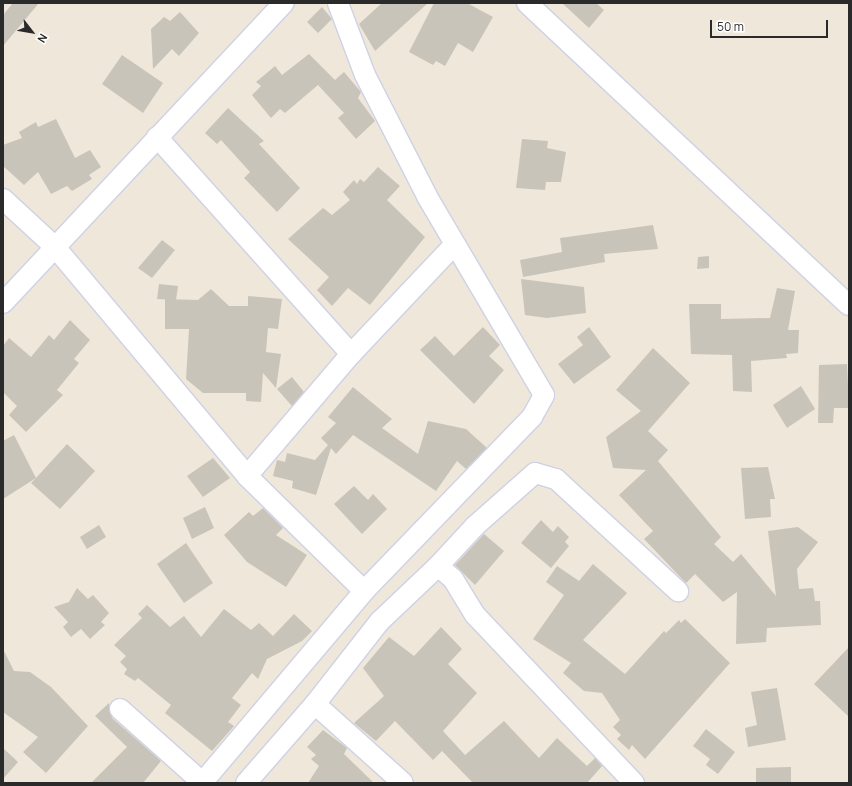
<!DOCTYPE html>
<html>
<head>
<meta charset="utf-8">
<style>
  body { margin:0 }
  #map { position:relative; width:852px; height:786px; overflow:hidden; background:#eee7da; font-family:Manrope,sans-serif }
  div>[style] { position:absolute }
  .building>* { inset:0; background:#c9c4ba }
  .roads { filter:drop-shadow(1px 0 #cfd1e5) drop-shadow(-1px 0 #cfd1e5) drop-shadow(0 1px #cfd1e5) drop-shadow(0 -1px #cfd1e5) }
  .minor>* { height:20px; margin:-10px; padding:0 10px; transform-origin:10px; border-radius:10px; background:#fff }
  span { translate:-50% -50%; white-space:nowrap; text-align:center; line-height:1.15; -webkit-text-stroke:3.5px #fff; paint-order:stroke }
  .frame { position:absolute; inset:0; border:4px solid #2a2a2a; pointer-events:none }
  .north { position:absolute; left:12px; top:12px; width:40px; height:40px; -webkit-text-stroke:3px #fff; paint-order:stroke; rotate:121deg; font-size:11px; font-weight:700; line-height:16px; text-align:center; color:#2a2a2a }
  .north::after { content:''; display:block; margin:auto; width:14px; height:18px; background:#2a2a2a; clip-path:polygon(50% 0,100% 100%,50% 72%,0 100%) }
  .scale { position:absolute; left:710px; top:20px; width:118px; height:18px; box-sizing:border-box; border:2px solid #2a2a2a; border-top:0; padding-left:5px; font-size:12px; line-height:14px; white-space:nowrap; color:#2a2a2a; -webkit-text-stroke:3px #fff; paint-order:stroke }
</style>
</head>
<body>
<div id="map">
  <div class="building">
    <i style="clip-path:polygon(13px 3px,39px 3px,3px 46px,3px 15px)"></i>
    <i style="clip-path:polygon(382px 3px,428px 3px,375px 51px,359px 24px)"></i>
    <i style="clip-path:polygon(434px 3px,467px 3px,493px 17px,473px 52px,458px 43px,445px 66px,436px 61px,433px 65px,409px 52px)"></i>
    <i style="clip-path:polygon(562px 3px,596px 3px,604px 10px,589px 28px)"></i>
    <i style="clip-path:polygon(322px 7px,332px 19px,318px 33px,307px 22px)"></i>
    <i style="clip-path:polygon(180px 12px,199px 33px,179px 56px,172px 49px,153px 69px,151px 29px,164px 17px,170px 21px)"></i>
    <i style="clip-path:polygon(309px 54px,335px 80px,344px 72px,361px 92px,358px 98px,375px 121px,356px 139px,338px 118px,344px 113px,318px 85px,285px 113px,280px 109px,271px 118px,252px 95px,261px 86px,256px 82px,275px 66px,282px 75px)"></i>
    <i style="clip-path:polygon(122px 55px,163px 83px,143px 113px,102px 84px)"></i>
    <i style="clip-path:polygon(228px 108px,264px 141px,259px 144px,300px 188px,277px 212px,244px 178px,250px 172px,221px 140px,217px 144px,205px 133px)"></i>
    <i style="clip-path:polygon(56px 119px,75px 158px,90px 150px,101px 167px,89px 175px,92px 179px,72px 191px,67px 186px,51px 194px,38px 172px,24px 185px,3px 166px,3px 145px,22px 138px,19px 132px,36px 122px,38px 127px)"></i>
    <i style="clip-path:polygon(522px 139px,548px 141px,547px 148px,566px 152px,561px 182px,546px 182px,545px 190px,516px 188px)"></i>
    <i style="clip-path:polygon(378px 167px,400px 186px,387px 200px,425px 237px,370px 305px,348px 288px,332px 306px,317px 290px,329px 277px,288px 239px,323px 208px,332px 215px,350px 200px,343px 192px,354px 180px,357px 184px,360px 179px,364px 182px)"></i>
    <i style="clip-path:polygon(653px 225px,658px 249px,604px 254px,605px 262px,523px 277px,520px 260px,562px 252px,560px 238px)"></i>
    <i style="clip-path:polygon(162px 240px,175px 250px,152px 278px,138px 268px)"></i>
    <i style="clip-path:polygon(709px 256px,709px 268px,697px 269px,698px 257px)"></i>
    <i style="clip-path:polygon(521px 279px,584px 287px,586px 313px,547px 318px,525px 315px)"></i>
    <i style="clip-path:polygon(159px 284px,178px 286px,176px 300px,157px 299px)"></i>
    <i style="clip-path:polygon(777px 288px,795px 291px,788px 330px,799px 330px,798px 353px,786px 354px,787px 358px,751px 361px,752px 392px,733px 391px,732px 355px,691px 354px,689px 304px,721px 304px,721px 319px,770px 318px)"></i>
    <i style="clip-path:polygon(211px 289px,229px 306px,248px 306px,248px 296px,282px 299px,278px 329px,268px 328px,266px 352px,281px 354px,276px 388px,263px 373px,261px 402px,246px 401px,246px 393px,203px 393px,186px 379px,189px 329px,165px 329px,165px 299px,198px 300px)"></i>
    <i style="clip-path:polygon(70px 320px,90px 340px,74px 359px,79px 363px,57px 390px,63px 395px,26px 432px,9px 415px,17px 406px,3px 392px,3px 346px,9px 338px,31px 357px,49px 335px,54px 340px)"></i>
    <i style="clip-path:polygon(483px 327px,500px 345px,489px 356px,504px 370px,474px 404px,420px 350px,435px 336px,454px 356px)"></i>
    <i style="clip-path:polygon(589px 327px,611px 357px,574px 384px,558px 364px,583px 345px,577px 337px)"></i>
    <i style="clip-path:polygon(653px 348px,690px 383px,648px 431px,668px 450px,658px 461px,721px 537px,714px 544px,733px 562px,741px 554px,776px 596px,768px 531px,798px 527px,818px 542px,797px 569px,799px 589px,813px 588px,815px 601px,820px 601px,821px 625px,767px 628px,766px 642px,736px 644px,737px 592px,723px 602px,695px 574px,686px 583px,644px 539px,653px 531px,619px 495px,646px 470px,613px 468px,606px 437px,641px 411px,616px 390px)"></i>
    <i style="clip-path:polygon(847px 364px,849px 408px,834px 408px,833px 423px,818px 423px,819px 365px)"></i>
    <i style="clip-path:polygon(292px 377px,304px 392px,292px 406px,277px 389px)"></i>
    <i style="clip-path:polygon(801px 386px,815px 409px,787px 428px,773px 405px)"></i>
    <i style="clip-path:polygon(353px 387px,392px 419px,382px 428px,418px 454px,428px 421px,466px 429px,487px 448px,466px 469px,457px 461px,436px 491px,353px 435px,336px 454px,331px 448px,316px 495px,292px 488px,293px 481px,273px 476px,277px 460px,285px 462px,287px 453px,315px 460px,328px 445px,321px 438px,336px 423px,328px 417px)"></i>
    <i style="clip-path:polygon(14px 435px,36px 478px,67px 444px,95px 471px,60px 509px,31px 483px,36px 478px,3px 499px,3px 441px)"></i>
    <i style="clip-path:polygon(213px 458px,230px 478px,203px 497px,187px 476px)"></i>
    <i style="clip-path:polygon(768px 467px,775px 499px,770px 499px,771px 517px,745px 519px,741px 468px)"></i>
    <i style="clip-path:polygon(354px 486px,368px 500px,373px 494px,387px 509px,362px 534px,334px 504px)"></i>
    <i style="clip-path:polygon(205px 507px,214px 528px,192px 539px,183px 518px)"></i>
    <i style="clip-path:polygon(263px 508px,283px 528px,276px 535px,307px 555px,286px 587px,247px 562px,224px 535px,249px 512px,253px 516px)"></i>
    <i style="clip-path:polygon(541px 520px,553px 532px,558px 526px,569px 537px,565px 542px,569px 546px,551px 568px,521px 543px)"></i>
    <i style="clip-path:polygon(99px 525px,106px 537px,87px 549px,80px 537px)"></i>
    <i style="clip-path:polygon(484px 534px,504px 551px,475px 585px,455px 565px)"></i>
    <i style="clip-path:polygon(186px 543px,213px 583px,184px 603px,157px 564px)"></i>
    <i style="clip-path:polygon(593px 564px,627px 593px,583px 640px,625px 674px,664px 631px,666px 633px,679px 620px,681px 623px,685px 619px,730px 663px,645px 759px,632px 745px,629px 750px,617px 739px,621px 735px,613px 727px,620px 720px,602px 693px,584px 691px,563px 673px,571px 663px,533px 639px,564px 595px,546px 582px,557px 566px,579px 581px)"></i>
    <i style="clip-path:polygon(77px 588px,88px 599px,93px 595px,109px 613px,101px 622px,105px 625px,90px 639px,81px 629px,71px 637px,63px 627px,68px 622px,54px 607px,69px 602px)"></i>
    <i style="clip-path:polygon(147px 605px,170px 627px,184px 616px,201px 637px,224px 609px,251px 630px,259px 623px,273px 636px,294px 614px,312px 631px,302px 641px,267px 659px,258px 679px,252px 673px,232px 698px,241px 705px,228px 722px,234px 726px,212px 751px,165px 713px,171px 705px,138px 678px,135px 681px,124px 674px,127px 669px,120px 662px,126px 656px,114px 645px,142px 618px,138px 614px)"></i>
    <i style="clip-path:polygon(441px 627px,462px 649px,448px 664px,477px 693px,443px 731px,465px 755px,504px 721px,539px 758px,557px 738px,587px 766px,595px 758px,602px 766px,587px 783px,473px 783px,442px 751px,433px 760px,395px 721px,376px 741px,354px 723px,384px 696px,363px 668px,389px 637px,414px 656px)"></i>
    <i style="clip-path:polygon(849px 647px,849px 717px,814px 684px)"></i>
    <i style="clip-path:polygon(3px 649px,14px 671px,30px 672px,51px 687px,88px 726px,46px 773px,23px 752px,38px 737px,3px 712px)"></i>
    <i style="clip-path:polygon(777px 688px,786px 740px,748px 747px,745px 728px,757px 725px,751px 692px)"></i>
    <i style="clip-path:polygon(109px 703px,112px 718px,161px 761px,143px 783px,91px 783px,127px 747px,95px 716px)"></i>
    <i style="clip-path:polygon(706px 729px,735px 752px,718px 774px,706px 765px,710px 759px,693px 746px)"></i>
    <i style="clip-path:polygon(323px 730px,347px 748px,344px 754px,374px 783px,308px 783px,319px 766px,311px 759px,316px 755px,307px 747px)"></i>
    <i style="clip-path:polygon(3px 748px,18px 762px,3px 779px)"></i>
    <i style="clip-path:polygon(791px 767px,791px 783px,756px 783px,756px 768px)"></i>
  </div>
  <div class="roads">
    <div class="minor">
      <i style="left:527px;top:3px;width:441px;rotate:43.2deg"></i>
      <i style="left:157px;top:137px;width:291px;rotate:48.2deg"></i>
      <i style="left:3px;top:199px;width:71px;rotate:42.7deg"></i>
      <i style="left:55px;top:247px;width:299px;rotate:50deg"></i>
      <i style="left:247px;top:476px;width:164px;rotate:44.5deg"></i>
      <i style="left:3px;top:303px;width:411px;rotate:-46.9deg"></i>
      <i style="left:247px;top:476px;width:160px;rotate:-49.6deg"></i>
      <i style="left:351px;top:354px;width:150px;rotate:-46.6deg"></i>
      <i style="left:315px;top:704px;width:104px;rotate:-52deg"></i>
      <i style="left:379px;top:622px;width:81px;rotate:-43.5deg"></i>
      <i style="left:120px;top:709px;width:110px;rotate:41.7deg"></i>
      <i style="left:202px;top:783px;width:251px;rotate:-49.8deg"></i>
      <i style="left:364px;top:591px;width:242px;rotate:-46deg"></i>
      <i style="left:532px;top:417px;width:25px;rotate:-61deg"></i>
      <i style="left:544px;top:395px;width:231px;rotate:-120.5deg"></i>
      <i style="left:427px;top:196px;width:136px;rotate:-117.1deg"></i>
      <i style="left:365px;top:75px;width:77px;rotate:-110.6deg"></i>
      <i style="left:246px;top:783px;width:105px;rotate:-48.9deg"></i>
      <i style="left:315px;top:704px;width:118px;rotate:41.9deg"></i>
      <i style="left:634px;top:783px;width:231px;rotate:-133.4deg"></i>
      <i style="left:475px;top:615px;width:42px;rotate:-121.4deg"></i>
      <i style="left:453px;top:579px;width:20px;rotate:-139deg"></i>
      <i style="left:438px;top:566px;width:54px;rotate:-47.2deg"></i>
      <i style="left:475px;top:526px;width:80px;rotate:-41.5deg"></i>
      <i style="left:535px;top:473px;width:22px;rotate:16deg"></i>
      <i style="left:556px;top:479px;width:166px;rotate:42.6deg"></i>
    </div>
  </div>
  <div class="frame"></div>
  <div class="north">N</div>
  <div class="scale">50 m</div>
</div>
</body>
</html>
